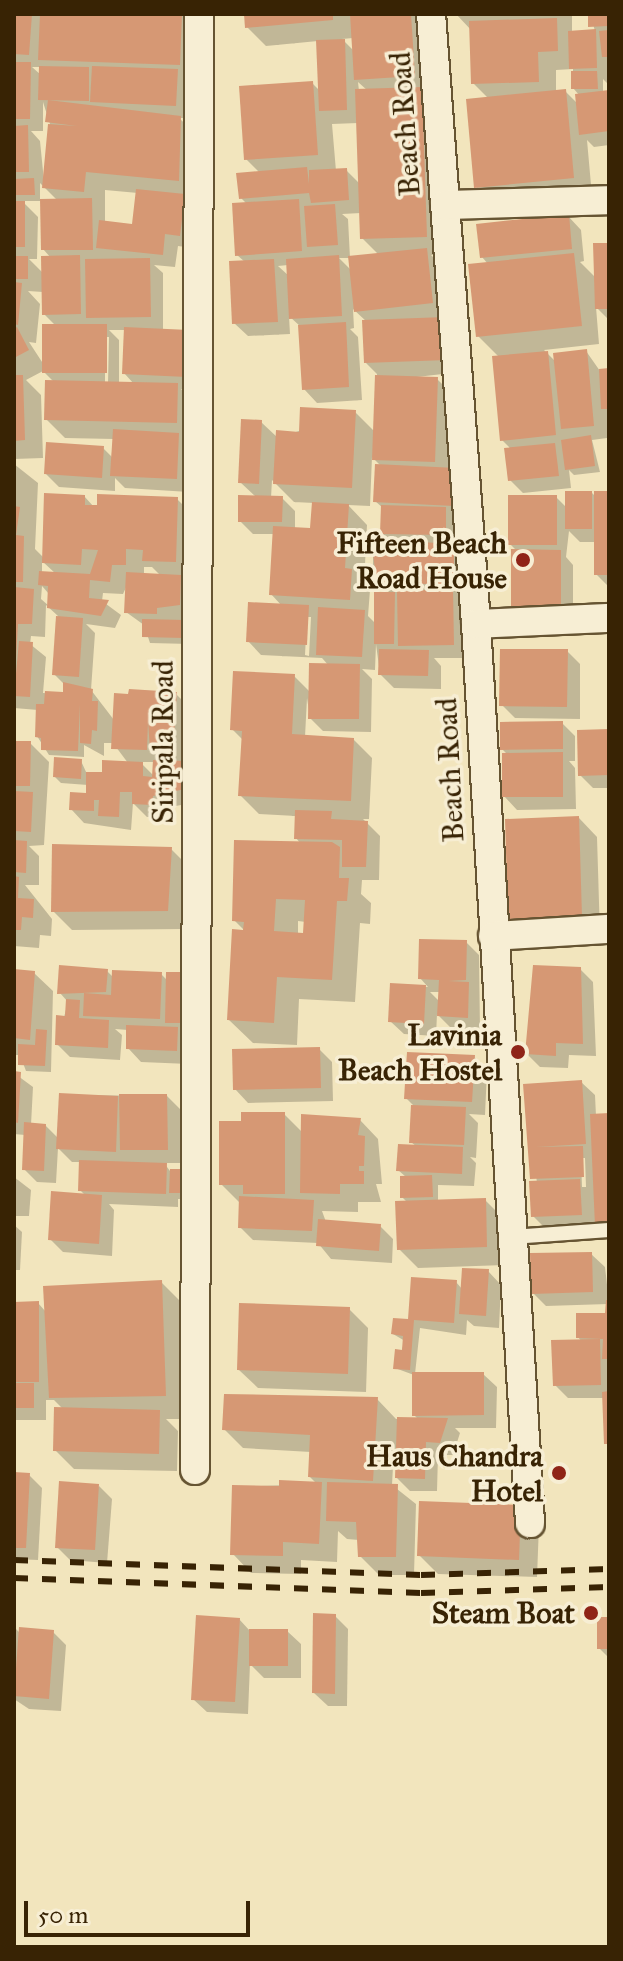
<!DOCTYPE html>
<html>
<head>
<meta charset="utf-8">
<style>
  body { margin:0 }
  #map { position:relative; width:623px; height:1961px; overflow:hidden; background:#f2e5bd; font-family:"IM FELL Great Primer",serif }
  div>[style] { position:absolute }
  .shadow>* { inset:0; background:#0003 }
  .building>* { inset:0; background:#d69874 }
  .roads { filter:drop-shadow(2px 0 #665432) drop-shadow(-2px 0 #665432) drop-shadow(0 2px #665432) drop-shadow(0 -2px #665432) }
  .lane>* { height:14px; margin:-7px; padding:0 7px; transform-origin:7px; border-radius:7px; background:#f7eed4 }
  .street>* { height:28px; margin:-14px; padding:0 14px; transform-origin:14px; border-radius:14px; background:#f7eed4 }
  .rail>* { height:6px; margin-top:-3px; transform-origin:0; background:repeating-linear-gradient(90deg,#382304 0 14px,transparent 0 28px) }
  .dots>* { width:22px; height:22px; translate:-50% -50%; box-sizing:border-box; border:4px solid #f7eed4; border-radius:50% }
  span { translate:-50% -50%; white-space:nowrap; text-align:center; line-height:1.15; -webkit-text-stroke:7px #f7eed4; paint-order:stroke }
  .street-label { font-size:30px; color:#382304 }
  .poi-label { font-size:30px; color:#382304; font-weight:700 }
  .right { translate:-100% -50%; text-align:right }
  .frame { position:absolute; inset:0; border:16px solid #382304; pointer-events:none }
  .scale { position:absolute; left:24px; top:1901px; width:226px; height:36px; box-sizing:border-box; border:4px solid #382304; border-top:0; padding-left:10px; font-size:24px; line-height:28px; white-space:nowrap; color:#382304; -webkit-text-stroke:6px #f7eed4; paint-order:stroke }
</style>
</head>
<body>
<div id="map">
  <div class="shadow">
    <i style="clip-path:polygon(evenodd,14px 14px,206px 14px,189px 118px,179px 118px,199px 137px,193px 248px,178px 246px,175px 267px,154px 265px,163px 273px,163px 331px,200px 390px,181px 389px,196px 404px,189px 492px,125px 488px,115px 478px,115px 491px,59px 487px,46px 474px,103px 448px,113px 458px,114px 439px,65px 438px,46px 419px,54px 382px,43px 371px,26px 380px,41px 395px,43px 458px,14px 459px,14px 14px,32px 67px,41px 67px,41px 75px,32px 67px,14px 14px,43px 102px,50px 124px,44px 181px,40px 141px,31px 131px,43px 131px,43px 102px,14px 14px,40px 183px,57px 200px,43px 249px,51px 258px,43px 273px,29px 259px,37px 259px,38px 217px,22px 201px,40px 201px,40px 183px,14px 14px,105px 190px,138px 193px,134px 226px,105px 223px,105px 190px,14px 14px,28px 291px,43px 292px,44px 314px,56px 326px,44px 365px,29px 342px,36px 343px,40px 304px,28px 291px,14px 14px,109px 330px,126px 330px,124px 373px,134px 384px,119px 383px,119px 340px,109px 330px,14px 14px,105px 337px,109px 337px,108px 383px,105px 383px,105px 337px)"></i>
    <i style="clip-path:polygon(evenodd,246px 14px,416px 14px,423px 24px,427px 88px,421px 89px,440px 108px,445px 255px,431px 255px,445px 269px,460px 372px,408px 378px,437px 379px,456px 398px,458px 548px,454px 548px,466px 560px,466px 597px,458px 597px,465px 605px,466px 658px,434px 658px,441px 666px,441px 689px,394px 688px,380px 674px,376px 644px,375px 670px,362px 669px,372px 679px,371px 732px,323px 731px,310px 718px,307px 698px,305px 737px,353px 739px,372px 758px,369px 819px,363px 819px,380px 836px,379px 880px,362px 880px,361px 894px,371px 903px,370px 924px,360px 923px,355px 1002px,299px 999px,297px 1045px,253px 1043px,229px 1020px,246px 932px,234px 920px,301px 844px,296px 838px,296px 816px,259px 814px,240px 795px,243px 740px,232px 729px,294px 676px,310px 692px,329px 666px,322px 658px,261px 655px,248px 641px,282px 606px,271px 594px,274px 534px,253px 534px,240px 521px,256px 497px,240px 482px,261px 422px,278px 438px,355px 412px,375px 432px,377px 374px,366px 363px,367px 322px,353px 309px,354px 328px,350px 329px,358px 337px,362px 400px,317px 403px,304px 389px,301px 327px,289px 316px,290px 334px,248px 336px,234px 323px,245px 262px,237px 255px,247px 204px,241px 198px,261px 174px,246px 159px,312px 83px,320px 91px,318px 41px,266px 46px,247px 27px,246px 14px,353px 38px,354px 51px,342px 39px,353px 38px,246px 14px,358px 82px,368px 91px,359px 91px,358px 82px,246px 14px,358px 123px,360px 184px,346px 170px,336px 171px,332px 124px,358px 123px,246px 14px,361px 213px,362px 238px,379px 255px,350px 258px,348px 219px,342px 214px,361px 213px,246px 14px,339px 258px,350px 258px,351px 270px,339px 258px,246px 14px,288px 265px,289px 276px,278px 266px,288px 265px,246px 14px,372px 457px,381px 466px,375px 501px,383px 508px,382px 533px,391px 542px,373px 541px,373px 565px,390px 594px,376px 624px,368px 616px,370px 590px,364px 584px,367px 525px,348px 505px,370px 506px,372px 457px,246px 14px,272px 480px,294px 502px,314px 503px,312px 530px,295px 529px,295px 511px,282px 498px,271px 498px,272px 480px,246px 14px,307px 617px,311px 617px,309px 656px,305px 655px,307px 617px,246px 14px,298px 921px,306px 922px,305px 935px,298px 934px,298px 921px)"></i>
    <i style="clip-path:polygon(evenodd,572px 14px,572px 32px,595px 31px,590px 14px,609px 14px,609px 85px,603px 79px,603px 93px,609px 92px,609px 145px,594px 147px,587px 140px,592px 196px,495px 206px,476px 187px,489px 99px,473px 83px,472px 31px,456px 14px,572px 14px,573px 69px,573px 88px,580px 96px,578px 104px,565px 91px,556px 92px,556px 70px,573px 69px)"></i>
    <i style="clip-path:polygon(568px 216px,581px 230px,584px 261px,580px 262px,596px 278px,609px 245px,609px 320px,596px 307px,599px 344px,544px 350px,556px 362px,586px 351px,600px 371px,609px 370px,607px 438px,592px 440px,600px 472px,574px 475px,569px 470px,571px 488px,523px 493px,510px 480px,511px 449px,502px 440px,499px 357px,478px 336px,488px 264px,482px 257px)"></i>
    <i style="clip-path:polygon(evenodd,14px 464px,38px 483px,35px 549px,44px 558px,84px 496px,94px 507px,177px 499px,196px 518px,194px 580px,182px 579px,193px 590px,192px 618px,181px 619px,190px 629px,190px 644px,150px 643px,144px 625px,126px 612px,128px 583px,123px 594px,103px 593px,102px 601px,121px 615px,115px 628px,86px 624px,95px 633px,91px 690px,114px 720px,176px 694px,189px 707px,197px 802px,165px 808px,165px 817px,147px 817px,133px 803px,131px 830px,84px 823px,71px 809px,87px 795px,88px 785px,61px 783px,55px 777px,81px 761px,87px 774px,104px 774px,128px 763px,113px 743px,104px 743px,104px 756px,84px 745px,84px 757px,49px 755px,37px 736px,38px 710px,14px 708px,14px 464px,42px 561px,56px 574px,42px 573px,42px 561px,14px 464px,144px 567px,152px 567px,161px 576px,144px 575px,144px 567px,14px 464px,42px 586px,49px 594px,49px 606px,41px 599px,42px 586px,14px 464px,46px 605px,58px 616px,54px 674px,65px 685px,65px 694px,43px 693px,46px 657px,30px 644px,31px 636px,45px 637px,46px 605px,14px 464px,140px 762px,155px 762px,154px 776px,140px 762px)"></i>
    <i style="clip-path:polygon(592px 493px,596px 497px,609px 493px,609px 587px,596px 574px,596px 542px,580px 542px,569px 531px,566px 557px,573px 565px,573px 618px,526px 618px,513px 605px,517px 551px,510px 544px,556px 497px,567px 508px)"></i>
    <i style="clip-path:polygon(567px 651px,580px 664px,580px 719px,515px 718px,502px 705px)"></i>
    <i style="clip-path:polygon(562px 723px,575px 736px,575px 761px,569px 761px,575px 768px,576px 809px,517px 810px,504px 796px,508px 755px,502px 749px)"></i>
    <i style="clip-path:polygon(609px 731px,609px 788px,593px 788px,580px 775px)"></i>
    <i style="clip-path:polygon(14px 743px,30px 743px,49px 762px,44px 845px,29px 846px,39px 856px,39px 885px,25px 885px,52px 919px,51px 936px,40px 935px,39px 948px,14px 946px)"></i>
    <i style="clip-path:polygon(579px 818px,597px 837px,600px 935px,529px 937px,510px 918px)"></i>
    <i style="clip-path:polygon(171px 849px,190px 868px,186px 929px,72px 930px,53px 911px)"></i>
    <i style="clip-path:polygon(evenodd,466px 942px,479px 955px,480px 1030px,452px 1029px,437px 1014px,436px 1036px,404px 1034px,390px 1021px,392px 985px,428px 987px,420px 978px,466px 942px,430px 992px,440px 992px,440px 1002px,430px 992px)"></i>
    <i style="clip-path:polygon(580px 969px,593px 982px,596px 1056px,569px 1055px,568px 1068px,540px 1067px,527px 1054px)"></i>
    <i style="clip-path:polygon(14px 971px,34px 973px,53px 991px,51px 1072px,26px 1071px,20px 1055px,14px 1055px)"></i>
    <i style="clip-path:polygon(107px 971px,114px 978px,161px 974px,168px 981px,188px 974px,189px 1064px,141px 1062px,128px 1048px,128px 1030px,115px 1029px,122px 1035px,120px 1060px,70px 1057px,57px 1044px,68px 1002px,60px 993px)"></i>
    <i style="clip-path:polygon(319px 1049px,332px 1062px,333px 1101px,248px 1103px,235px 1089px)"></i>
    <i style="clip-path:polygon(474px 1057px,487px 1071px,485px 1115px,469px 1114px,478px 1123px,476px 1158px,470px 1157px,476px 1163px,474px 1186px,438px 1185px,438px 1202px,485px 1200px,504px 1219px,505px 1265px,418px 1268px,399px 1249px,408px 1203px,402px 1197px,406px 1177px,398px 1170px,417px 1147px,411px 1142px,413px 1105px,406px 1098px)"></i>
    <i style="clip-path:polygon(14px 1073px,33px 1087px,31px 1125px,45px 1125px,59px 1139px,61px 1095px,167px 1096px,180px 1109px,180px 1163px,164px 1163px,191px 1199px,178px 1199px,178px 1207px,109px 1204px,114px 1210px,112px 1256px,63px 1252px,50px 1239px,85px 1195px,80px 1190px,81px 1162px,72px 1162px,58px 1148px,56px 1183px,37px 1182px,24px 1169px,25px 1135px,14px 1134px)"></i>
    <i style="clip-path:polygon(evenodd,581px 1082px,595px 1095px,596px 1116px,609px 1115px,609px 1237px,594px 1222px,594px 1227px,546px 1229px,533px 1216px,537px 1183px,525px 1086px,581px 1082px,581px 1158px,585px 1158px,586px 1187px,582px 1187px,581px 1158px)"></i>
    <i style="clip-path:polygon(284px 1114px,302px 1132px,360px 1120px,378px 1139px,382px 1184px,376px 1184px,381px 1202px,358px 1202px,358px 1212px,322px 1211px,326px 1222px,380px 1226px,393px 1239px,392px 1263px,331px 1259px,318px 1243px,253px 1240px,240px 1227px,241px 1204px,221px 1184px,243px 1123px)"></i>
    <i style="clip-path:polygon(14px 1177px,31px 1190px,29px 1216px,14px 1216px)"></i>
    <i style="clip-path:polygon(14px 1225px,22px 1232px,20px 1270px,14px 1270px)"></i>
    <i style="clip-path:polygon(591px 1254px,605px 1267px,609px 1302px,609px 1446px,604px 1398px,568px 1398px,555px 1385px,582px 1342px,578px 1337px,607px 1315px,608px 1304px,546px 1306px,533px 1293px)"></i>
    <i style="clip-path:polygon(488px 1271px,501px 1285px,499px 1328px,474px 1326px,467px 1320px,466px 1335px,420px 1328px,415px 1374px,483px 1374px,497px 1387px,496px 1428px,455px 1428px,460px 1433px,453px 1455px,438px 1455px,437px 1491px,410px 1491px,397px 1478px,394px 1448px,392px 1485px,416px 1504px,414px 1575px,379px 1575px,360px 1556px,359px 1540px,347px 1539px,338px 1531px,337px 1562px,301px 1560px,301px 1574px,251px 1573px,233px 1554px,234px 1487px,317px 1484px,310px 1477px,311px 1452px,243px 1448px,224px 1429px,377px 1399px,396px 1419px,418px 1419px,414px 1415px,414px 1375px,395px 1368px,405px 1341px,393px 1334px,456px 1282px,462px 1289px)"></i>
    <i style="clip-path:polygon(161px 1282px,184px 1305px,188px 1419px,166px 1419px,178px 1431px,177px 1471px,74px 1469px,55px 1450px,64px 1410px,54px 1400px,46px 1400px,46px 1420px,14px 1420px,14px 1304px,38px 1303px,46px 1312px)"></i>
    <i style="clip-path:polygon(349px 1309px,368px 1328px,366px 1392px,258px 1388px,239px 1370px)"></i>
    <i style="clip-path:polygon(14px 1474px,29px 1475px,42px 1488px,38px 1560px,14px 1559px)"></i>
    <i style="clip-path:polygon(99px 1486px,112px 1499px,107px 1563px,70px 1560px,57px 1547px)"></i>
    <i style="clip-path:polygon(539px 1525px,537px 1577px,438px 1574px,419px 1555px)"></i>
    <i style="clip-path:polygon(335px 1616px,348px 1629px,347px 1706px,328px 1706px,314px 1693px)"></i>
    <i style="clip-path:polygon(239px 1619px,250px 1631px,287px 1631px,301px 1644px,301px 1678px,264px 1678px,250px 1664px,248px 1714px,207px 1712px,193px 1699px)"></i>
    <i style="clip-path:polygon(609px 1619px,609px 1658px,599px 1648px)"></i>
    <i style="clip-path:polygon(15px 1628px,21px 1634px,53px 1632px,66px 1645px,61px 1711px,29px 1709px,14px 1699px)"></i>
  </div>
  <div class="building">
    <i style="clip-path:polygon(14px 14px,32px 14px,29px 55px,14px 54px)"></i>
    <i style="clip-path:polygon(40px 14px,182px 14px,180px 65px,38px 60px)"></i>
    <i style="clip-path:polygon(244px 14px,333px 14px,333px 20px,245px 28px)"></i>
    <i style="clip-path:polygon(350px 14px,411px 14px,415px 76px,354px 80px)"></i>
    <i style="clip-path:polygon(588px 14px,607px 14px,608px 26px,588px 27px)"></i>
    <i style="clip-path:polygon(557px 18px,558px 51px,538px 52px,539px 82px,471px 84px,469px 21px)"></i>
    <i style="clip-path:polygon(596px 29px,597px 68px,569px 69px,568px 31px)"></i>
    <i style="clip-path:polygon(609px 30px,609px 57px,602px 57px,599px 31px)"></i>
    <i style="clip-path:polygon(345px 39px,347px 110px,319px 111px,316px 40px)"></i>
    <i style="clip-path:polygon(14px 62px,31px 62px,30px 119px,14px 119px)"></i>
    <i style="clip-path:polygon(39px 66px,89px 67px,89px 101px,38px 100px)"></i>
    <i style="clip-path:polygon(92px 66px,178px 69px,176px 106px,90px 102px)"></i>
    <i style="clip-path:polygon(571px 71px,597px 71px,598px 89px,571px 89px)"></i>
    <i style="clip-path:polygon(313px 81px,318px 155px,244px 160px,239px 86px)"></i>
    <i style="clip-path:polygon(422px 87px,427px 237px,360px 239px,355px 89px)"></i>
    <i style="clip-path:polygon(566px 89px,574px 178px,474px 188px,466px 99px)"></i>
    <i style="clip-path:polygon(609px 90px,609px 131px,579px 135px,575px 94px)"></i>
    <i style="clip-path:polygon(48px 100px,181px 116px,179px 181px,86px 172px,84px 192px,42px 188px,48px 124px,77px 126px,45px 122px)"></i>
    <i style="clip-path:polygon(28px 125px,29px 172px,14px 172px,14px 126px)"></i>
    <i style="clip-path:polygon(307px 167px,309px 184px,309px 170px,347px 168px,349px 200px,311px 203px,309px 193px,239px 199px,236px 173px)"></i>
    <i style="clip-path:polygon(34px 178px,35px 195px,14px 195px,14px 179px)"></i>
    <i style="clip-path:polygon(136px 189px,185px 194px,180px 236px,165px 234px,163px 255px,96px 248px,99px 220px,132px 224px)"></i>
    <i style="clip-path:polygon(92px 198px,93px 250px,41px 250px,40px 199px)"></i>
    <i style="clip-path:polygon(299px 199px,302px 251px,235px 256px,232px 203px)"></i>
    <i style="clip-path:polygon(14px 201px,25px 201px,25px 247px,14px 247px)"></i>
    <i style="clip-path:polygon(335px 204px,338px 245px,307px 247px,304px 206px)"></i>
    <i style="clip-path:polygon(569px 214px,572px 249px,480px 258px,476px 224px)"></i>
    <i style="clip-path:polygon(593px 243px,609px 243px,609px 309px,595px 309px)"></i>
    <i style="clip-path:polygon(427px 248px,433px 303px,354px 312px,348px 256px)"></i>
    <i style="clip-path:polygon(574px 253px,582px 326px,476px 337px,468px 264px)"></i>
    <i style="clip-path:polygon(80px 255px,81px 314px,42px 315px,41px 256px)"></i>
    <i style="clip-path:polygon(339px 255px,342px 316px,289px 319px,286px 259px)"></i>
    <i style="clip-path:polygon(14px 256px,28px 256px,28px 279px,14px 279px)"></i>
    <i style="clip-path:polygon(150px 258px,151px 317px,86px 318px,85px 259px)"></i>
    <i style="clip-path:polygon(274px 259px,278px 322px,232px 324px,229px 261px)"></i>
    <i style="clip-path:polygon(14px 282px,22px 283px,18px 325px,14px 324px)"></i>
    <i style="clip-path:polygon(446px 317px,447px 360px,364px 363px,362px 320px)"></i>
    <i style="clip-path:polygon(346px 322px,349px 387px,302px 390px,298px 325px)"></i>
    <i style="clip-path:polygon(42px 324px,107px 324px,107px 373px,42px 373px)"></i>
    <i style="clip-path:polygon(17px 327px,29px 350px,14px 358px,14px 329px)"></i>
    <i style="clip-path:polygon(124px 327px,189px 330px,187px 377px,122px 374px)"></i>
    <i style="clip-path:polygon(587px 349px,594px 426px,561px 429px,553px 353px)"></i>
    <i style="clip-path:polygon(548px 351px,556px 435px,500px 441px,492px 356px)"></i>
    <i style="clip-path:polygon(609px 368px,609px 409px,601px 409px,599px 369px)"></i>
    <i style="clip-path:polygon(14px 375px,23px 375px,25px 440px,14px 441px)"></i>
    <i style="clip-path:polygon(375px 375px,438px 377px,435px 462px,372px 460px)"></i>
    <i style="clip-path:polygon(45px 380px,178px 383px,177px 423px,44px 420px)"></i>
    <i style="clip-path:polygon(300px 407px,356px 410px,352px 488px,273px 484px,276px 430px,299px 432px)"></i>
    <i style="clip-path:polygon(241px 419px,262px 420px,259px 484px,238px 483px)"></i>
    <i style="clip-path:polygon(113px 429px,179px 433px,177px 479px,110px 476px)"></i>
    <i style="clip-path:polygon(591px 435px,595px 466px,565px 470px,561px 440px)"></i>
    <i style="clip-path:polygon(46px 442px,104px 446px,102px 478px,44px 474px)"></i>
    <i style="clip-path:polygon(555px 443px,559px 476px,508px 481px,504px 448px)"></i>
    <i style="clip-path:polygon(375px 464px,456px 468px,454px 506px,373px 502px)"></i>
    <i style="clip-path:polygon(565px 491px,592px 491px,592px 529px,565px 529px)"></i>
    <i style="clip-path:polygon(594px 491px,609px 491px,609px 575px,594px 575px)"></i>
    <i style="clip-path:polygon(44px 493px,85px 495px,85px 505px,97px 505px,97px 494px,178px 497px,176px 562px,142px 561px,143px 550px,126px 549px,126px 565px,112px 565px,110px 582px,90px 580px,89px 598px,109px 600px,101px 616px,47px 608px,48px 586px,38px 585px,39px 571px,90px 574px,98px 550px,82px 549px,81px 565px,42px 563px)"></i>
    <i style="clip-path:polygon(238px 495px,283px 496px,282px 522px,238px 522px)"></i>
    <i style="clip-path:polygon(508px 495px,557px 495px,557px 545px,508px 545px)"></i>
    <i style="clip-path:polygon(312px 502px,349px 504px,345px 568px,352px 569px,350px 600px,269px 595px,273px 526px,310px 528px)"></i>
    <i style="clip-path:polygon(381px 505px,446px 507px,446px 535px,380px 534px)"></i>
    <i style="clip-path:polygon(14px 506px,20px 507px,16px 535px,24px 536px,23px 582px,14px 582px)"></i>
    <i style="clip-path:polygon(371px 539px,454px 544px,454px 584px,377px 584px)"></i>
    <i style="clip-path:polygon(511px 549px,561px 550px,561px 606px,511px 606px)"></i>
    <i style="clip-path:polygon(126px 572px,181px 575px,180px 605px,157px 608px,157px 614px,124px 613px)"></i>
    <i style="clip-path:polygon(14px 587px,34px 589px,32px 624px,18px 624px,16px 658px)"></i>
    <i style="clip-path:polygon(453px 589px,454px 645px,398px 646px,397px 591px)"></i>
    <i style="clip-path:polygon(374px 592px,395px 592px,394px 644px,374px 644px)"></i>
    <i style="clip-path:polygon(248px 602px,309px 605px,307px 645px,246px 642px)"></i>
    <i style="clip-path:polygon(318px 607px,365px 610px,362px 657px,316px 655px)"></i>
    <i style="clip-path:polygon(56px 616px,83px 618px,79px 677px,52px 675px)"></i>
    <i style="clip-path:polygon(142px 619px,185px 620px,184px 638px,142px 637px)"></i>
    <i style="clip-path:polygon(19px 641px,33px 642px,30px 697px,14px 696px)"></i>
    <i style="clip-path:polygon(379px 649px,429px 650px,428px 676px,378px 675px)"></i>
    <i style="clip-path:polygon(500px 649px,568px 649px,567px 707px,499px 706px)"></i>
    <i style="clip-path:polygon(309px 663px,360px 664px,359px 719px,308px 719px)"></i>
    <i style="clip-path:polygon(233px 671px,295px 674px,292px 734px,354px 738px,351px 801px,238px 796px,242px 731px,230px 730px)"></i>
    <i style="clip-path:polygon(63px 682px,93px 689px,92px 701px,98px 701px,97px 731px,92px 730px,91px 744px,80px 743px,80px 704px,78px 751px,41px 750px,41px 738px,35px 737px,36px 704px,44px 704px,45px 691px,63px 692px)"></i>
    <i style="clip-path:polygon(129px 689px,177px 692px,173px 751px,150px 750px,148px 721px,147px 750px,111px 749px,114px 693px,128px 694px)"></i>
    <i style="clip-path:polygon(563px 721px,563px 749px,500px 750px,500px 722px)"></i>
    <i style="clip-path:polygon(609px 729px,609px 775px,578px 776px,577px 730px)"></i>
    <i style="clip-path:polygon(14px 741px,31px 741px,30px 786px,14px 786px)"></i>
    <i style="clip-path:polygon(563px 752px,563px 797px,502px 797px,502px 753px)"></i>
    <i style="clip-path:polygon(54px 757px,82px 759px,81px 779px,53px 777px)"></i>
    <i style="clip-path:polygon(102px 760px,143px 762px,143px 776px,152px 777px,153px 760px,186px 761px,185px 789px,153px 796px,152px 805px,132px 804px,132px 792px,120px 792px,119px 817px,98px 816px,99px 800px,94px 800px,94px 811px,69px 810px,70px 792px,86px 793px,86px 772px,102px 772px)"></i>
    <i style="clip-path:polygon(14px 791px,33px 792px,31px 832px,14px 831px)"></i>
    <i style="clip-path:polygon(295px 810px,332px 811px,331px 819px,368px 821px,366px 867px,342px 867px,342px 840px,294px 839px)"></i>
    <i style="clip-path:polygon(579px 816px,582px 917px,508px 919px,505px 819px)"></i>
    <i style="clip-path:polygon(14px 840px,27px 841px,26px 873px,14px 872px)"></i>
    <i style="clip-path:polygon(evenodd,234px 840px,332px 842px,340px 847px,339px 878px,349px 878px,347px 901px,337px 901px,332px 980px,277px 977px,274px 1023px,227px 1020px,232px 929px,243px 930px,244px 922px,232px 921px,234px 840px,276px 899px,305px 900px,303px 933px,274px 931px,276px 899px)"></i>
    <i style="clip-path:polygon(52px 844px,172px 847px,168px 911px,51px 912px)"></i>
    <i style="clip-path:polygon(14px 876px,19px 877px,18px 898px,34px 899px,33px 918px,22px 917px,21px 930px,14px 930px)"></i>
    <i style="clip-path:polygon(419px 939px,467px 940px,466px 980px,448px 981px,469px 982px,468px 1018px,437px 1016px,439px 980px,418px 979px)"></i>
    <i style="clip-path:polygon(59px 965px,108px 969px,106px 992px,57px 994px)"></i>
    <i style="clip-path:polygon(533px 965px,581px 967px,583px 1044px,556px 1043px,556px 1056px,525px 1054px)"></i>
    <i style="clip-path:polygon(14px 969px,35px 971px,30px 1040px,14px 1038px)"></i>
    <i style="clip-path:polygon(112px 970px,162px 972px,160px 1019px,83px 1016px,84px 993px,111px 995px)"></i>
    <i style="clip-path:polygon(166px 972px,189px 972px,188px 1023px,165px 1023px)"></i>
    <i style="clip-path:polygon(390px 983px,426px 985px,424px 1024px,388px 1022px)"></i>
    <i style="clip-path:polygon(66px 999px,80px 1000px,79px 1018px,109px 1020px,108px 1048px,55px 1045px,56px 1015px,65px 1016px)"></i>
    <i style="clip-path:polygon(126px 1025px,178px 1027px,177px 1051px,126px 1049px)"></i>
    <i style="clip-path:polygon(36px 1029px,47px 1030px,45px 1066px,18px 1065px,18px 1044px,35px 1045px)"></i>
    <i style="clip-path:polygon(320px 1047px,321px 1088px,233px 1090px,232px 1049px)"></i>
    <i style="clip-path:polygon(407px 1052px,475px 1055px,472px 1102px,404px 1099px)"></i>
    <i style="clip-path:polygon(14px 1071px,21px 1072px,18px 1123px,14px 1122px)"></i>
    <i style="clip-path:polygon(582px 1080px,586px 1144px,536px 1147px,583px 1146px,584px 1177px,530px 1179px,523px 1084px)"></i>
    <i style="clip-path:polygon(59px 1093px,118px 1096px,116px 1152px,56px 1149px)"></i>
    <i style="clip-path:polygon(119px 1094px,167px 1094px,168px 1150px,120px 1150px)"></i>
    <i style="clip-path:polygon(411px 1105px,466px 1107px,464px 1145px,409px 1143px)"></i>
    <i style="clip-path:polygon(241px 1112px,285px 1112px,285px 1194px,243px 1194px,243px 1185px,219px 1185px,219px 1121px,241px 1121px)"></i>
    <i style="clip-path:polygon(609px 1113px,609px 1225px,595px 1226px,590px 1114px)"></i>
    <i style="clip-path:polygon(301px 1114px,361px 1118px,358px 1135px,365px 1136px,364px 1166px,359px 1166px,359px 1171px,364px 1171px,364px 1184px,340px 1184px,340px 1194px,300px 1193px)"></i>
    <i style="clip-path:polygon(24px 1122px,46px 1124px,44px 1171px,22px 1170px)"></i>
    <i style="clip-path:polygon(398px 1144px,463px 1147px,462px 1174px,396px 1171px)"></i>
    <i style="clip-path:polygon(79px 1160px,167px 1163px,166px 1194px,78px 1191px)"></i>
    <i style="clip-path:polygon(170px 1169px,187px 1169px,186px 1193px,169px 1193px)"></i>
    <i style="clip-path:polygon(432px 1175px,433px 1197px,400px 1198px,400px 1176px)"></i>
    <i style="clip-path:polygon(580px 1179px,582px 1215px,531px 1217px,529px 1181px)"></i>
    <i style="clip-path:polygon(51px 1191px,102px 1195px,99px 1244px,48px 1240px)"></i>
    <i style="clip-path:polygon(239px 1196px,314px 1200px,312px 1231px,238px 1228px)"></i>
    <i style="clip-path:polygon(486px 1198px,487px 1247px,397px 1250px,395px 1201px)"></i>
    <i style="clip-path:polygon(318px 1219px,381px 1224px,379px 1251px,316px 1246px)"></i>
    <i style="clip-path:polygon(592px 1252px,593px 1292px,531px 1294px,530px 1253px)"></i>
    <i style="clip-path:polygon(462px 1268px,489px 1269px,486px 1316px,459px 1314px)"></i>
    <i style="clip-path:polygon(411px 1277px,457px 1280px,454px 1323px,414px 1320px,410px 1370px,393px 1369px,395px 1349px,402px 1350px,403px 1336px,391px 1334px,393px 1318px,408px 1319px)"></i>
    <i style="clip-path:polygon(162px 1280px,166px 1396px,49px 1398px,43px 1286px)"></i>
    <i style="clip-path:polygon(606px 1300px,609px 1300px,609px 1359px,602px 1359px,603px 1339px,576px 1338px,576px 1313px,605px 1313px)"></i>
    <i style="clip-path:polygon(39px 1301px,39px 1382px,14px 1382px,14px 1302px)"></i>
    <i style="clip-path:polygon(239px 1303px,350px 1307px,348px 1374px,237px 1370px)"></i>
    <i style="clip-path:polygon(600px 1339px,601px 1385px,553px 1386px,551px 1340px)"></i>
    <i style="clip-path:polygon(412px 1372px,484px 1372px,484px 1415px,412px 1416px)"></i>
    <i style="clip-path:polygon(14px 1383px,34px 1383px,34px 1408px,14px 1408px)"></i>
    <i style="clip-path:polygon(609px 1391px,609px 1444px,604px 1444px,602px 1392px)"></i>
    <i style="clip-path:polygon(224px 1394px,378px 1397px,373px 1481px,308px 1477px,310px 1435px,222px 1430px)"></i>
    <i style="clip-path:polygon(54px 1407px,160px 1410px,159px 1454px,53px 1451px)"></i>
    <i style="clip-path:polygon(397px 1417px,448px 1418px,440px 1443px,426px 1442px,425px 1479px,395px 1478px)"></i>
    <i style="clip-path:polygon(14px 1472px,30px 1473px,26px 1548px,14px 1548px)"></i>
    <i style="clip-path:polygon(279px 1480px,322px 1482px,319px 1544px,283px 1542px,283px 1556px,230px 1555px,232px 1485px,279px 1486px)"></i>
    <i style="clip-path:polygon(59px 1481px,99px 1484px,95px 1550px,55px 1548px)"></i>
    <i style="clip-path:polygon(327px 1482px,398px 1484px,396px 1557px,358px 1557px,356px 1522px,326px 1521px)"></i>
    <i style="clip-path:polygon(419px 1501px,521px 1505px,519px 1560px,417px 1556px)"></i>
    <i style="clip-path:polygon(313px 1613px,336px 1614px,335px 1694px,312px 1693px)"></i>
    <i style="clip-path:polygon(196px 1615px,240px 1618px,235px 1702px,191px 1700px)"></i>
    <i style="clip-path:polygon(597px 1617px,609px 1617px,609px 1649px,597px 1649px)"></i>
    <i style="clip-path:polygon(19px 1627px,54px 1630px,49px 1699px,14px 1696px)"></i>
    <i style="clip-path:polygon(249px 1629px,288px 1629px,288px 1666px,249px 1666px)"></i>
  </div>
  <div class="roads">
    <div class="lane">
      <i style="left:512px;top:1237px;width:97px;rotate:-4.1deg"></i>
    </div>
    <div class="street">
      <i style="left:431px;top:14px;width:612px;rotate:85.78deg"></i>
      <i style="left:476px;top:624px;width:901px;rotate:86.56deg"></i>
      <i style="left:445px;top:205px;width:164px;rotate:-1.7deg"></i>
      <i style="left:476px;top:624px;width:133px;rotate:-2.6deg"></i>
      <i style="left:493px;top:936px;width:116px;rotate:-3.5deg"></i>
      <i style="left:195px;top:1470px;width:1456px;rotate:-89.84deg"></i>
    </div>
  </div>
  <div class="rail">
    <i style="left:14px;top:1560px;width:407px;rotate:2.1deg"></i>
    <i style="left:421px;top:1575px;width:188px;rotate:-1.8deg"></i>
    <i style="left:14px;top:1578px;width:407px;rotate:2.1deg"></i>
    <i style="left:421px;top:1593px;width:188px;rotate:-1.8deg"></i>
  </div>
  <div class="dots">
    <i style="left:523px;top:560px;background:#8f2418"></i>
    <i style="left:518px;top:1052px;background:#8f2418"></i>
    <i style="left:559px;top:1473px;background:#8f2418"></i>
    <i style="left:591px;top:1613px;background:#8f2418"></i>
  </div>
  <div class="street-label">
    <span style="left:405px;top:124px;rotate:-94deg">Beach Road</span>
    <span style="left:163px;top:742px;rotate:-90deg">Siripala Road</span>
    <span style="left:450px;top:770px;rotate:-93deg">Beach Road</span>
  </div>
  <div class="poi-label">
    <span class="right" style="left:507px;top:560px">Fifteen Beach<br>Road House</span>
    <span class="right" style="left:502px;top:1052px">Lavinia<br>Beach Hostel</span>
    <span class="right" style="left:543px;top:1473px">Haus Chandra<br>Hotel</span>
    <span class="right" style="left:575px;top:1613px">Steam Boat</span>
  </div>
  <div class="frame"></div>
  <div class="scale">50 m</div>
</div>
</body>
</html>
